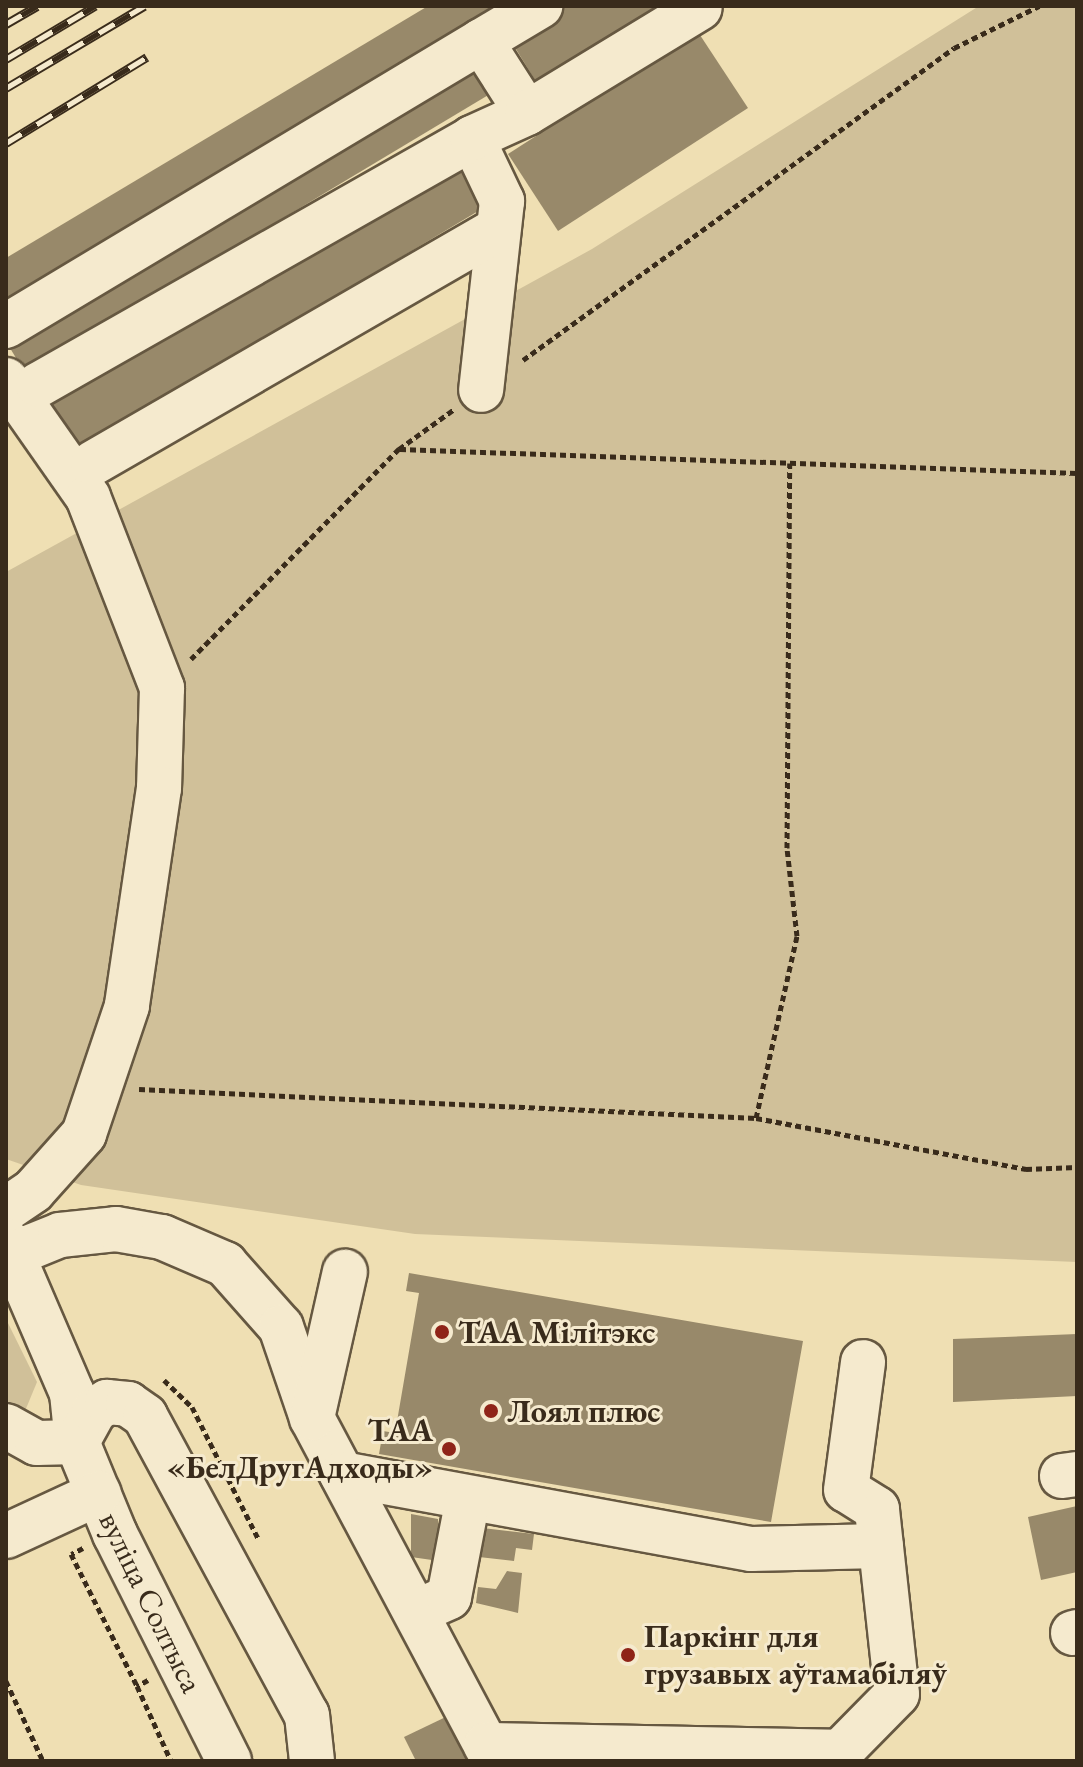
<!DOCTYPE html>
<html>
<head>
<meta charset="utf-8">
<style>
  body { margin:0 }
  #map { position:relative; width:1083px; height:1767px; overflow:hidden; background:#efdfb3; font-family:"EB Garamond",serif }
  div>[style] { position:absolute }
  .green>* { inset:0; background:#d0c099 }
  .building>* { inset:0; background:#98896a }
  .path>* { height:5px; margin-top:-2.5px; transform-origin:0; background:repeating-linear-gradient(90deg,#392b1b 0 6px,transparent 0 10px) }
  .roads { filter:drop-shadow(2px 0 #665841) drop-shadow(-2px 0 #665841) drop-shadow(0 2px #665841) drop-shadow(0 -2px #665841) }
  .minor>* { height:44px; margin:-22px; padding:0 22px; transform-origin:22px; border-radius:22px; background:#f5eace }
  .rail>* { height:9px; margin-top:-4.5px; transform-origin:0; background:repeating-linear-gradient(90deg,#f5eace 0 18px,#392b1b 0 36px); box-sizing:border-box; border-block:2px solid #392b1b }
  .dots>* { width:22px; height:22px; translate:-50% -50%; box-sizing:border-box; border:4px solid #f5eace; border-radius:50% }
  span { translate:-50% -50%; white-space:nowrap; text-align:center; line-height:1.15; -webkit-text-stroke:6px #f5eace; paint-order:stroke }
  .poi-label { font-size:32px; color:#392b1b; font-weight:700 }
  .left { translate:0 -50%; text-align:left }
  .right { translate:-100% -50%; text-align:right }
  .street-label { font-size:32px; color:#392b1b }
  .frame { position:absolute; inset:0; border:8px solid #392b1b; pointer-events:none }
</style>
</head>
<body>
<div id="map">
  <div class="green">
    <i style="clip-path:polygon(979px 6px,1077px 6px,1077px 1262px,415px 1234px,81px 1185px,6px 1159px,6px 572px,592px 249px)"></i>
    <i style="clip-path:polygon(6px 1319px,37px 1382px,25px 1411px,6px 1410px)"></i>
  </div>
  <div class="building">
    <i style="clip-path:polygon(428px 6px,519px 6px,6px 312px,6px 258px)"></i>
    <i style="clip-path:polygon(568px 6px,676px 6px,541px 90px,511px 41px)"></i>
    <i style="clip-path:polygon(698px 32px,748px 108px,558px 231px,508px 154px)"></i>
    <i style="clip-path:polygon(480px 66px,495px 91px,25px 373px,10px 348px)"></i>
    <i style="clip-path:polygon(454px 156px,485px 207px,73px 453px,42px 402px)"></i>
    <i style="clip-path:polygon(409px 1273px,803px 1341px,771px 1522px,379px 1454px,383px 1431px,395px 1433px,419px 1293px,406px 1291px)"></i>
    <i style="clip-path:polygon(1077px 1334px,1077px 1396px,953px 1402px,953px 1339px)"></i>
    <i style="clip-path:polygon(1077px 1506px,1077px 1572px,1041px 1580px,1028px 1517px)"></i>
    <i style="clip-path:polygon(411px 1514px,438px 1519px,439px 1561px,411px 1557px)"></i>
    <i style="clip-path:polygon(474px 1527px,534px 1534px,532px 1550px,516px 1548px,514px 1561px,470px 1556px)"></i>
    <i style="clip-path:polygon(507px 1571px,522px 1573px,518px 1613px,476px 1603px,478px 1587px,496px 1589px)"></i>
    <i style="clip-path:polygon(452px 1714px,475px 1761px,416px 1761px,404px 1737px)"></i>
  </div>
  <div class="path">
    <i style="left:523px;top:360px;width:532px;rotate:-35.9deg"></i>
    <i style="left:954px;top:48px;width:95px;rotate:-26.3deg"></i>
    <i style="left:400px;top:449px;width:677px;rotate:2.03deg"></i>
    <i style="left:191px;top:659px;width:296px;rotate:-45.3deg"></i>
    <i style="left:399px;top:449px;width:67px;rotate:-35.8deg"></i>
    <i style="left:139px;top:1089px;width:618px;rotate:2.69deg"></i>
    <i style="left:756px;top:1118px;width:275px;rotate:10.7deg"></i>
    <i style="left:1026px;top:1169px;width:51px;rotate:-2.2deg"></i>
    <i style="left:756px;top:1118px;width:187px;rotate:-77.3deg"></i>
    <i style="left:797px;top:936px;width:89px;rotate:-96.5deg"></i>
    <i style="left:787px;top:848px;width:385px;rotate:-89.6deg"></i>
    <i style="left:164px;top:1380px;width:39px;rotate:44deg"></i>
    <i style="left:192px;top:1407px;width:149px;rotate:63.3deg"></i>
    <i style="left:83px;top:1548px;width:13px;rotate:153deg"></i>
    <i style="left:71px;top:1554px;width:148px;rotate:63.4deg"></i>
    <i style="left:148px;top:1680px;width:13px;rotate:151deg"></i>
    <i style="left:137px;top:1686px;width:82px;rotate:65.6deg"></i>
    <i style="left:6px;top:1681px;width:88px;rotate:65.2deg"></i>
  </div>
  <div class="roads">
    <div class="minor">
      <i style="left:481px;top:41px;width:85px;rotate:57.4deg"></i>
      <i style="left:472px;top:138px;width:70px;rotate:64.5deg"></i>
      <i style="left:502px;top:201px;width:190px;rotate:96.3deg"></i>
      <i style="left:6px;top:326px;width:623px;rotate:-30.93deg"></i>
      <i style="left:6px;top:380px;width:143px;rotate:55deg"></i>
      <i style="left:88px;top:497px;width:205px;rotate:68.8deg"></i>
      <i style="left:162px;top:688px;width:100px;rotate:91.7deg"></i>
      <i style="left:159px;top:788px;width:220px;rotate:98.4deg"></i>
      <i style="left:127px;top:1006px;width:135px;rotate:108.6deg"></i>
      <i style="left:84px;top:1134px;width:76px;rotate:131.8deg"></i>
      <i style="left:33px;top:1191px;width:32px;rotate:146deg"></i>
      <i style="left:38px;top:385px;width:499px;rotate:-29.6deg"></i>
      <i style="left:472px;top:138px;width:60px;rotate:-24.4deg"></i>
      <i style="left:527px;top:113px;width:202px;rotate:-31.3deg"></i>
      <i style="left:93px;top:463px;width:468px;rotate:-30deg"></i>
      <i style="left:6px;top:1240px;width:167px;rotate:66.7deg"></i>
      <i style="left:72px;top:1393px;width:49px;rotate:84.2deg"></i>
      <i style="left:77px;top:1442px;width:100px;rotate:67.6deg"></i>
      <i style="left:115px;top:1534px;width:254px;rotate:63.3deg"></i>
      <i style="left:13px;top:1254px;width:51px;rotate:-22deg"></i>
      <i style="left:60px;top:1235px;width:56px;rotate:-6.1deg"></i>
      <i style="left:116px;top:1229px;width:47px;rotate:9.9deg"></i>
      <i style="left:162px;top:1237px;width:69px;rotate:23.2deg"></i>
      <i style="left:225px;top:1264px;width:84px;rotate:48.4deg"></i>
      <i style="left:281px;top:1327px;width:96px;rotate:71.2deg"></i>
      <i style="left:312px;top:1418px;width:388px;rotate:62deg"></i>
      <i style="left:312px;top:1418px;width:150px;rotate:-77.3deg"></i>
      <i style="left:6px;top:1426px;width:35px;rotate:29deg"></i>
      <i style="left:37px;top:1443px;width:40px;rotate:-1.4deg"></i>
      <i style="left:77px;top:1442px;width:35px;rotate:-61deg"></i>
      <i style="left:94px;top:1411px;width:16px;rotate:-35deg"></i>
      <i style="left:107px;top:1402px;width:21px;rotate:5deg"></i>
      <i style="left:128px;top:1404px;width:21px;rotate:35deg"></i>
      <i style="left:145px;top:1416px;width:340px;rotate:61.6deg"></i>
      <i style="left:307px;top:1715px;width:46px;rotate:83.8deg"></i>
      <i style="left:342px;top:1474px;width:416px;rotate:10.4deg"></i>
      <i style="left:751px;top:1549px;width:130px;rotate:-1.3deg"></i>
      <i style="left:1062px;top:1476px;width:15px;rotate:-8deg"></i>
      <i style="left:6px;top:1536px;width:102px;rotate:-24.8deg"></i>
      <i style="left:416px;top:1612px;width:36px;rotate:-24deg"></i>
      <i style="left:449px;top:1597px;width:101px;rotate:-79.1deg"></i>
      <i style="left:1073px;top:1633px;width:4px;rotate:-14deg"></i>
      <i style="left:486px;top:1745px;width:354px;rotate:1.1deg"></i>
      <i style="left:840px;top:1752px;width:81px;rotate:-45.5deg"></i>
      <i style="left:897px;top:1694px;width:186px;rotate:-96.2deg"></i>
      <i style="left:877px;top:1509px;width:36px;rotate:-148deg"></i>
      <i style="left:846px;top:1490px;width:129px;rotate:-82.4deg"></i>
    </div>
  </div>
  <div class="rail">
    <i style="left:6px;top:24px;width:36px;rotate:-30deg"></i>
    <i style="left:6px;top:59px;width:104px;rotate:-30.8deg"></i>
    <i style="left:6px;top:88px;width:161px;rotate:-30.7deg"></i>
    <i style="left:6px;top:143px;width:165px;rotate:-31.4deg"></i>
  </div>
  <div class="dots">
    <i style="left:442px;top:1332px;background:#8f2418"></i>
    <i style="left:491px;top:1411px;background:#8f2418"></i>
    <i style="left:449px;top:1449px;background:#8f2418"></i>
    <i style="left:628px;top:1655px;background:#8f2418"></i>
  </div>
  <div class="poi-label">
    <span class="left" style="left:458px;top:1332px">ТАА Мілітэкс</span>
    <span class="left" style="left:507px;top:1411px">Лоял плюс</span>
    <span class="right" style="left:433px;top:1449px">ТАА<br>«БелДругАдходы»</span>
    <span class="left" style="left:644px;top:1655px">Паркінг для<br>грузавых аўтамабіляў</span>
  </div>
  <div class="street-label">
    <span style="left:151px;top:1602px;rotate:64deg">вуліца Солтыса</span>
  </div>
  <div class="frame"></div>
</div>
</body>
</html>
